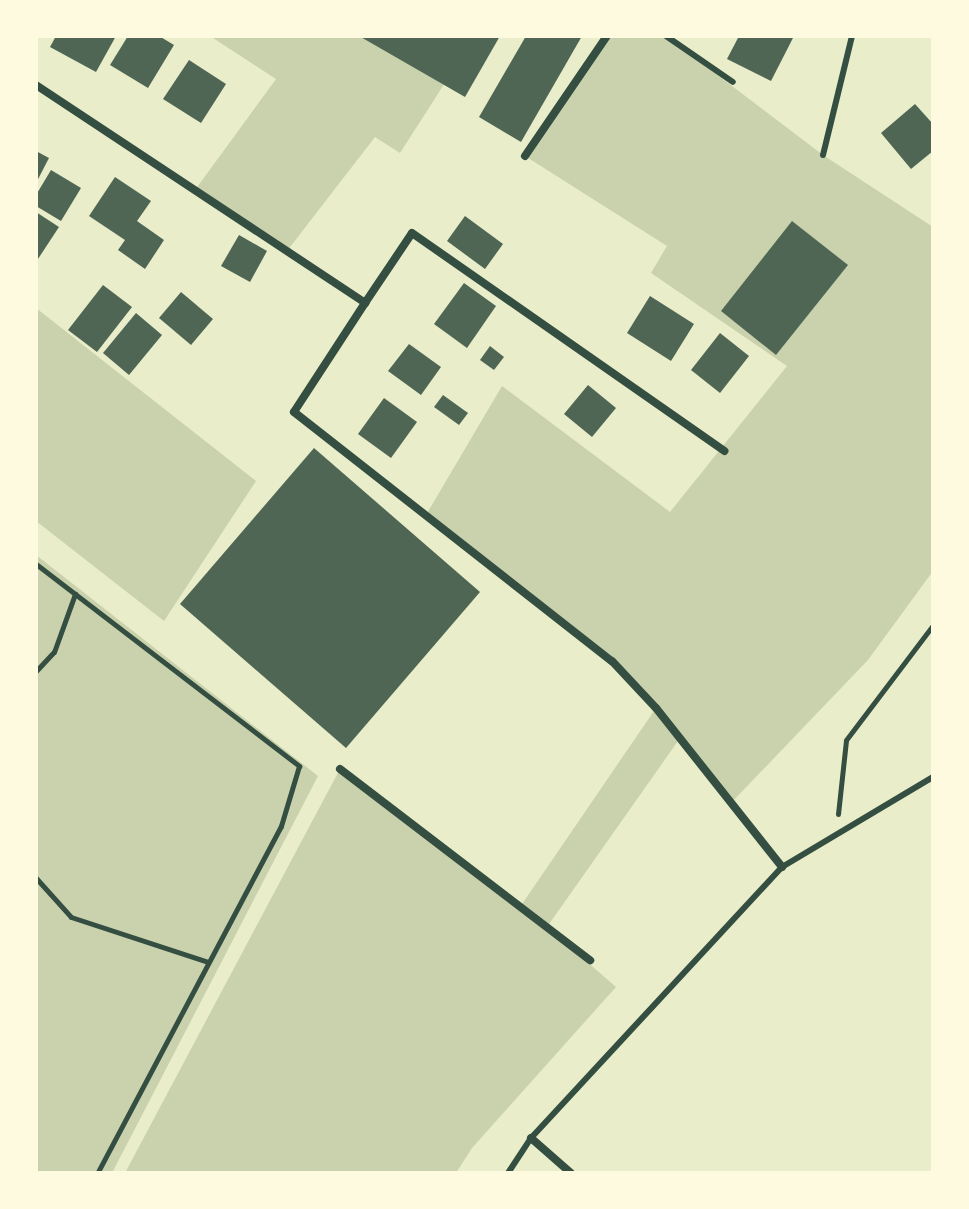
<!DOCTYPE html>
<html>
<head>
<meta charset="utf-8">
<style>
  body { margin:0 }
  #map { position:relative; width:969px; height:1209px; overflow:hidden; background:#e9edc9; font-family:"Exo 2",sans-serif }
  div>[style] { position:absolute }
  .green>* { inset:0; background:#cad2ad }
  .building>* { inset:0; background:#4f6655 }
  .path>* { height:5px; margin:-2.5px; padding:0 2.5px; transform-origin:2.5px; border-radius:2.5px; background:#344e41 }
  .service>* { height:6px; margin:-3px; padding:0 3px; transform-origin:3px; border-radius:3px; background:#344e41 }
  .minor>* { height:8px; margin:-4px; padding:0 4px; transform-origin:4px; border-radius:4px; background:#344e41 }
  span { translate:-50% -50%; white-space:nowrap; text-align:center; line-height:1.15; -webkit-text-stroke:6px #fefae0; paint-order:stroke }
  .frame { position:absolute; inset:0; border:38px solid #fefae0; pointer-events:none }
</style>
</head>
<body>
<div id="map">
  <div class="green">
    <i style="clip-path:polygon(210px 36px,475px 36px,400px 153px,375px 137px,287px 251px,195px 190px,276px 79px)"></i>
    <i style="clip-path:polygon(607px 36px,666px 36px,823px 155px,933px 227px,933px 571px,868px 660px,731px 803px,678px 741px,547px 927px,616px 987px,472px 1148px,456px 1173px,125px 1173px,340px 769px,520px 907px,656px 708px,612px 661px,426px 515px,502px 386px,670px 512px,787px 366px,651px 273px,667px 246px,525px 156px)"></i>
    <i style="clip-path:polygon(36px 308px,256px 481px,164px 621px,36px 521px)"></i>
    <i style="clip-path:polygon(36px 555px,318px 776px,112px 1173px,36px 1173px)"></i>
  </div>
  <div class="building">
    <i style="clip-path:polygon(56px 36px,116px 36px,96px 72px,50px 47px)"></i>
    <i style="clip-path:polygon(128px 36px,159px 36px,174px 45px,148px 88px,110px 65px)"></i>
    <i style="clip-path:polygon(359px 36px,500px 36px,465px 97px)"></i>
    <i style="clip-path:polygon(526px 36px,582px 36px,521px 142px,479px 117px)"></i>
    <i style="clip-path:polygon(739px 36px,794px 36px,771px 81px,727px 59px)"></i>
    <i style="clip-path:polygon(189px 60px,226px 84px,201px 123px,163px 99px)"></i>
    <i style="clip-path:polygon(915px 104px,933px 124px,933px 151px,911px 169px,881px 133px)"></i>
    <i style="clip-path:polygon(36px 151px,49px 158px,36px 183px)"></i>
    <i style="clip-path:polygon(51px 170px,81px 188px,61px 221px,36px 206px,36px 195px)"></i>
    <i style="clip-path:polygon(115px 177px,151px 201px,137px 221px,164px 240px,145px 269px,118px 250px,125px 240px,89px 216px)"></i>
    <i style="clip-path:polygon(36px 212px,59px 227px,36px 262px)"></i>
    <i style="clip-path:polygon(465px 216px,503px 244px,485px 269px,447px 241px)"></i>
    <i style="clip-path:polygon(792px 221px,848px 265px,776px 355px,721px 311px)"></i>
    <i style="clip-path:polygon(239px 235px,267px 251px,250px 282px,221px 266px)"></i>
    <i style="clip-path:polygon(464px 283px,496px 306px,467px 348px,434px 324px)"></i>
    <i style="clip-path:polygon(103px 285px,132px 307px,97px 352px,68px 330px)"></i>
    <i style="clip-path:polygon(181px 292px,213px 319px,191px 345px,159px 318px)"></i>
    <i style="clip-path:polygon(650px 296px,694px 324px,671px 361px,627px 333px)"></i>
    <i style="clip-path:polygon(136px 313px,162px 335px,129px 375px,103px 353px)"></i>
    <i style="clip-path:polygon(720px 333px,749px 356px,720px 393px,691px 370px)"></i>
    <i style="clip-path:polygon(409px 344px,441px 367px,421px 395px,388px 371px)"></i>
    <i style="clip-path:polygon(490px 346px,504px 357px,494px 370px,480px 360px)"></i>
    <i style="clip-path:polygon(588px 385px,616px 408px,592px 437px,564px 414px)"></i>
    <i style="clip-path:polygon(443px 395px,468px 413px,459px 425px,434px 407px)"></i>
    <i style="clip-path:polygon(384px 398px,417px 422px,391px 458px,358px 434px)"></i>
    <i style="clip-path:polygon(314px 448px,480px 592px,346px 748px,180px 604px)"></i>
  </div>
  <div class="path">
    <i style="left:36px;top:564px;width:332px;rotate:37.5deg"></i>
    <i style="left:299px;top:766px;width:63px;rotate:106.7deg"></i>
    <i style="left:281px;top:826px;width:393px;rotate:117.9deg"></i>
    <i style="left:36px;top:671px;width:26px;rotate:-47deg"></i>
    <i style="left:54px;top:652px;width:62px;rotate:-70.1deg"></i>
    <i style="left:838px;top:814px;width:74px;rotate:-83.8deg"></i>
    <i style="left:846px;top:740px;width:144px;rotate:-52.9deg"></i>
    <i style="left:36px;top:878px;width:52px;rotate:48.1deg"></i>
    <i style="left:71px;top:917px;width:144px;rotate:18.2deg"></i>
  </div>
  <div class="service">
    <i style="left:666px;top:36px;width:81px;rotate:34.5deg"></i>
    <i style="left:823px;top:155px;width:122px;rotate:-76.3deg"></i>
    <i style="left:508px;top:1173px;width:42px;rotate:-56.7deg"></i>
    <i style="left:531px;top:1138px;width:369px;rotate:-47.2deg"></i>
    <i style="left:782px;top:867px;width:176px;rotate:-30.8deg"></i>
  </div>
  <div class="minor">
    <i style="left:36px;top:85px;width:395px;rotate:33.5deg"></i>
    <i style="left:365px;top:303px;width:84px;rotate:-56.1deg"></i>
    <i style="left:412px;top:233px;width:381px;rotate:34.9deg"></i>
    <i style="left:525px;top:156px;width:145px;rotate:-55.7deg"></i>
    <i style="left:365px;top:303px;width:130px;rotate:123.1deg"></i>
    <i style="left:294px;top:412px;width:404px;rotate:38.1deg"></i>
    <i style="left:612px;top:661px;width:64px;rotate:46.9deg"></i>
    <i style="left:656px;top:708px;width:203px;rotate:51.6deg"></i>
    <i style="left:340px;top:769px;width:315px;rotate:37.4deg"></i>
    <i style="left:531px;top:1138px;width:53px;rotate:41.2deg"></i>
  </div>
  <div class="frame"></div>
</div>
</body>
</html>
